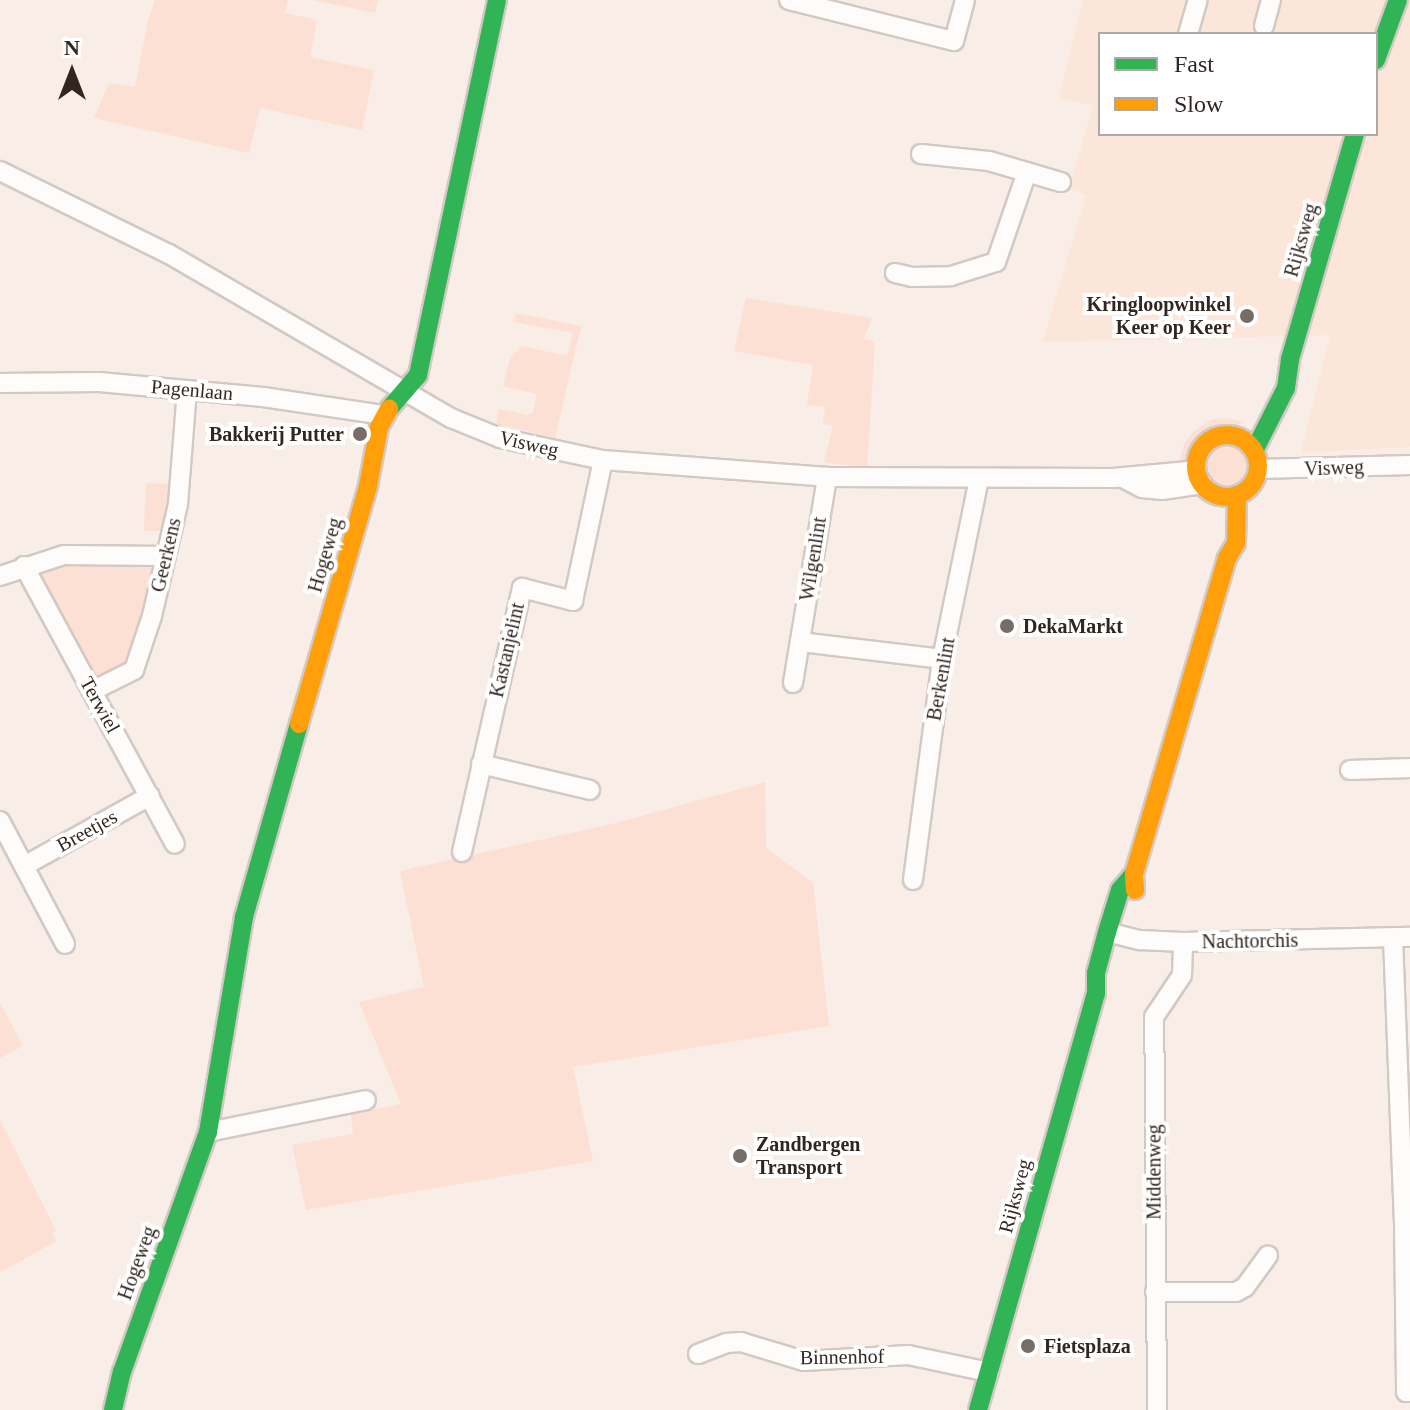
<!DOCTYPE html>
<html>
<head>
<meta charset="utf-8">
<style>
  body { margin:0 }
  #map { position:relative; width:1410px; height:1410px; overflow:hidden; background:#f8ede7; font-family:Georgia,serif }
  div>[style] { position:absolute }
  .built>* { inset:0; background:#fce6da }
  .green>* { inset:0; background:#fbe0d3 }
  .round { border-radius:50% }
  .roads { filter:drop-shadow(2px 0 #d3c9c3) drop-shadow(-2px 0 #d3c9c3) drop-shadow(0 2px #d3c9c3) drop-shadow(0 -2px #d3c9c3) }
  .street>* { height:18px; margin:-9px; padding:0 9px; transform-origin:9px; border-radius:9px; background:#fefcfb }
  .fast>* { height:18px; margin:-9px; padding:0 9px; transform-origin:9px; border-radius:9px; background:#30b455 }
  .slow>* { height:18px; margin:-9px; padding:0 9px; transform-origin:9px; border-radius:9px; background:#ff9f0a }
  .slow>.ring { margin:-9px; padding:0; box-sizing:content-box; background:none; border:18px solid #ff9f0a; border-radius:50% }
  .dots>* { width:22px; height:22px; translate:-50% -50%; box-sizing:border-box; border:4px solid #fff; border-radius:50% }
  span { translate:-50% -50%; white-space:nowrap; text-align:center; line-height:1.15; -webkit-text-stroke:8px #fff; paint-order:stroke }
  .street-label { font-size:20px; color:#312620 }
  .poi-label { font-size:20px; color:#312620; font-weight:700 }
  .right { translate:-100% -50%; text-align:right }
  .left { translate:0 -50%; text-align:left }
  .legend { position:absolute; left:1098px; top:32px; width:280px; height:104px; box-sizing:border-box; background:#fff; border:2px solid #ada8a6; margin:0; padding:10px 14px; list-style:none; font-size:24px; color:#312620 }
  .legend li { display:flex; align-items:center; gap:16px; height:40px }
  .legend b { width:40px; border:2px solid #ada8a6 }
  .north { position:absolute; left:32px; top:32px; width:80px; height:80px; -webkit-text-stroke:6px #fff; paint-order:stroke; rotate:0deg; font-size:22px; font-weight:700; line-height:32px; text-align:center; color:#312620 }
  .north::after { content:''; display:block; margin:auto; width:28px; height:36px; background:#312620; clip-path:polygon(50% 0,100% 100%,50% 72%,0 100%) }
</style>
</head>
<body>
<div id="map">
  <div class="built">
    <i style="clip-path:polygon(evenodd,1083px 0,1410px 0,1410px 447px,1301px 453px,1330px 335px,1043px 342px,1086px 195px,1069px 189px,1093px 106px,1059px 97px,1083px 0,1100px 34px,1376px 34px,1376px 134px,1100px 134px,1100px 34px)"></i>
  </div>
  <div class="green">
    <i style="clip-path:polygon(155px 0,288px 0,285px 13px,317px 20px,310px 57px,374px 70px,362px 130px,260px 108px,249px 153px,94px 118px,109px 83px,135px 87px,148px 21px)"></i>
    <i style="clip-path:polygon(312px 0,378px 0,375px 13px)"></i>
    <i style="clip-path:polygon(746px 298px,872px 318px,864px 339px,875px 342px,867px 468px,824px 462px,833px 426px,823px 424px,825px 407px,807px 405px,813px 365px,734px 351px)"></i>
    <i style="clip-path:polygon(516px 313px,581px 326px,555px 438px,496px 424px,499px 409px,528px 415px,533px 412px,537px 394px,503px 386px,510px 358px,522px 346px,567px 356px,573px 333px,514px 322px)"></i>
    <i style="clip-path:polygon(1224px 418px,1245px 422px,1208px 435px,1186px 460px,1179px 464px,1184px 444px,1193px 432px,1211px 420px)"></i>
    <i class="round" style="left:1207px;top:445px;width:42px;height:42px"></i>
    <i style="clip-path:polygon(146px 483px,171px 484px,167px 529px,161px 531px,144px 531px)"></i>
    <i style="clip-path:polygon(146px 561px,154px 570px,154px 578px,129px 663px,102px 679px,96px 678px,37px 574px,43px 564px)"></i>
    <i style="clip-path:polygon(765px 782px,766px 848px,813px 883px,829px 1026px,573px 1067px,593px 1161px,306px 1210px,292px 1145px,353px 1134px,351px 1114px,401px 1104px,359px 1002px,424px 987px,400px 871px,616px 823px)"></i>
    <i style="clip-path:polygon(0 1003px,23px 1046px,0 1058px)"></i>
    <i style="clip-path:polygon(0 1120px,56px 1230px,52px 1234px,56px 1241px,0 1273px)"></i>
  </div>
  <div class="roads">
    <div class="street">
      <i style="left:789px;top:0;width:170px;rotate:14deg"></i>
      <i style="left:954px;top:41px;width:42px;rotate:-75deg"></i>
      <i style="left:1264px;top:26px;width:27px;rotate:-75deg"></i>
      <i style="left:1188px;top:34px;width:35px;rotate:-74deg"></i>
      <i style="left:921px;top:154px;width:68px;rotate:5.9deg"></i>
      <i style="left:989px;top:161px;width:75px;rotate:16.3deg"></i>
      <i style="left:0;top:171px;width:188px;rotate:26.2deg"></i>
      <i style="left:169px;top:254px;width:326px;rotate:30.2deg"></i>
      <i style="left:451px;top:418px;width:53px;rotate:22.2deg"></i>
      <i style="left:500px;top:438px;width:105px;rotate:12.1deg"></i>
      <i style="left:603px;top:460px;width:225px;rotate:4.3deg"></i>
      <i style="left:827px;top:477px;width:286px;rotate:0.2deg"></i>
      <i style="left:1113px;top:478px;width:84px;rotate:-5.4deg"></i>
      <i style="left:895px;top:273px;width:17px;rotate:13deg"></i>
      <i style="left:912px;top:277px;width:39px;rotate:-1deg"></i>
      <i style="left:951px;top:276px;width:47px;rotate:-17.3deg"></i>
      <i style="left:996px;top:262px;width:95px;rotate:-71deg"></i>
      <i style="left:0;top:383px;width:99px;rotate:-0.6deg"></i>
      <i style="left:99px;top:382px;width:165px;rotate:5.2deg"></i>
      <i style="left:263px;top:397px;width:121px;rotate:8.5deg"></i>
      <i style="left:1258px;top:469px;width:152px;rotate:-1.5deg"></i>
      <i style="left:1123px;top:478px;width:21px;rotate:28deg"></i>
      <i style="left:1142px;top:488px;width:20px;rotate:6deg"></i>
      <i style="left:1162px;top:490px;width:41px;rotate:-8.3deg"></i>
      <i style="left:24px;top:566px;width:316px;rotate:61.5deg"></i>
      <i style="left:0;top:576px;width:67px;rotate:-18.2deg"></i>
      <i style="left:64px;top:555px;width:102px;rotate:0.6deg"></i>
      <i style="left:800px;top:642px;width:143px;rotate:6.8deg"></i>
      <i style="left:793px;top:683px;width:209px;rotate:-80.6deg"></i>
      <i style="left:92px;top:691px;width:47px;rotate:-26.6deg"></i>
      <i style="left:134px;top:670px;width:57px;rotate:-71.6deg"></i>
      <i style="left:152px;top:616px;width:115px;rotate:-76.9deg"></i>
      <i style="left:178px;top:504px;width:114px;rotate:-85.5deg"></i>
      <i style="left:481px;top:764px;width:112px;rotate:13.4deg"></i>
      <i style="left:1350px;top:770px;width:60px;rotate:-1.9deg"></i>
      <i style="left:0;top:821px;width:139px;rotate:62.1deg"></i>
      <i style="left:462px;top:852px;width:271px;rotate:-77.2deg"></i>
      <i style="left:522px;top:588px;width:53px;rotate:14.3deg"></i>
      <i style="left:573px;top:601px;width:144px;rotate:-78deg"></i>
      <i style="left:24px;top:866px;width:144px;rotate:-29.1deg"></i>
      <i style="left:913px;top:880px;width:223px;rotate:-82.5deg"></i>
      <i style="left:942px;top:659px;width:184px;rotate:-78.4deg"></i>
      <i style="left:1107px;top:932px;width:34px;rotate:14deg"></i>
      <i style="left:1140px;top:940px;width:43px;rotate:2.7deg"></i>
      <i style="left:1183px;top:942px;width:227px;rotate:-1.3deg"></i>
      <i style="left:1393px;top:938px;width:283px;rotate:87.8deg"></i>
      <i style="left:1404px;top:1221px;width:171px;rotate:89.3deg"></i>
      <i style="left:1406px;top:1392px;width:4px"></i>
      <i style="left:208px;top:1132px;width:161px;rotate:-11.4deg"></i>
      <i style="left:1155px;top:1292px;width:81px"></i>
      <i style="left:1236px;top:1292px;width:10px;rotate:-29deg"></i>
      <i style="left:1245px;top:1287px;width:39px;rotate:-54deg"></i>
      <i style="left:698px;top:1354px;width:30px;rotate:-21deg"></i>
      <i style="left:726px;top:1343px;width:15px;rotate:-4deg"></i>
      <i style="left:741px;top:1342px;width:66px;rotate:16.8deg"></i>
      <i style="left:804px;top:1361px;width:104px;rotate:-3.3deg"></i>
      <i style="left:908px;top:1355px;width:83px;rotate:11.9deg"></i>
      <i style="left:1157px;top:1410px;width:393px;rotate:-90.4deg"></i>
      <i style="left:1154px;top:1017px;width:50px;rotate:-56.3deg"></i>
      <i style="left:1182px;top:975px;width:33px;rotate:-88deg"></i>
    </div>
    <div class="fast">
      <i style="left:1376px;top:60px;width:64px;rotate:-69.9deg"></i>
      <i style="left:389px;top:409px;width:45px;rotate:-49.5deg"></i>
      <i style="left:418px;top:375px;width:383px;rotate:-78.1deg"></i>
      <i style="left:1254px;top:451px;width:71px;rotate:-63.1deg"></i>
      <i style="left:1286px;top:388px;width:29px;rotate:-82deg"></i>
      <i style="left:1290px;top:359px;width:234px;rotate:-73.9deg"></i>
      <i style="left:113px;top:1410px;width:39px;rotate:-77deg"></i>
      <i style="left:122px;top:1372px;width:255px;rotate:-70.3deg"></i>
      <i style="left:208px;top:1132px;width:218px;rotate:-80.5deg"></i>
      <i style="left:244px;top:917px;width:201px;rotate:-74.1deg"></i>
      <i style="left:978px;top:1410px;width:432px;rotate:-74.2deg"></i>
      <i style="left:1096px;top:994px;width:21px;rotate:-90deg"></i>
      <i style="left:1096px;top:973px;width:42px;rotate:-75deg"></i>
      <i style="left:1107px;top:932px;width:44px;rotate:-72.8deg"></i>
      <i style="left:1120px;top:890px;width:21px;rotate:-49deg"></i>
    </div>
    <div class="slow">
      <i class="ring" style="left:1196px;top:435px;width:44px;height:44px"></i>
      <i style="left:299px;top:724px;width:248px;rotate:-73.8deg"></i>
      <i style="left:368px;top:486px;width:60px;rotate:-79.4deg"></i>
      <i style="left:379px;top:427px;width:21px;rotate:-61deg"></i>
      <i style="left:1135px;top:890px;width:16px;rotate:-94deg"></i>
      <i style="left:1134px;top:874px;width:329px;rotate:-73.6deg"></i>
      <i style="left:1227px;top:558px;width:17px;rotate:-59deg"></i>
      <i style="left:1236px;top:543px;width:48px;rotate:-88.8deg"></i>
    </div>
  </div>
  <div class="dots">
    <i style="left:1247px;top:316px;background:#776c66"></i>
    <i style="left:360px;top:434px;background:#776c66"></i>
    <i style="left:1007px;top:626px;background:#776c66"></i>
    <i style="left:740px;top:1156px;background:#776c66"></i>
    <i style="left:1028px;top:1346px;background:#776c66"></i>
  </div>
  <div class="street-label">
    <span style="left:1301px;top:240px;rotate:-74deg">Rijksweg</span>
    <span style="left:192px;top:390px;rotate:5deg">Pagenlaan</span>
    <span style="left:529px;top:444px;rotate:13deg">Visweg</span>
    <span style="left:1334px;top:468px;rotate:-2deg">Visweg</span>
    <span style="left:166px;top:555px;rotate:-77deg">Geerkens</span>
    <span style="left:325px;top:555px;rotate:-74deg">Hogeweg</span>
    <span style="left:813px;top:559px;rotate:-81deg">Wilgenlint</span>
    <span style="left:507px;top:650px;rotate:-77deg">Kastanjelint</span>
    <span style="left:941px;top:679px;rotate:-80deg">Berkenlint</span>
    <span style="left:100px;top:705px;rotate:61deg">Terwiel</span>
    <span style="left:87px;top:831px;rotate:-29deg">Breetjes</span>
    <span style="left:1250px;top:941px;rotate:-1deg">Nachtorchis</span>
    <span style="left:1154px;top:1172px;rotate:-90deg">Middenweg</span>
    <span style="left:1015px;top:1196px;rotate:-75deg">Rijksweg</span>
    <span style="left:137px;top:1263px;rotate:-70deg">Hogeweg</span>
    <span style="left:842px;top:1357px;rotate:-1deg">Binnenhof</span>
  </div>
  <div class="poi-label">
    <span class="right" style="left:1231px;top:316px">Kringloopwinkel<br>Keer op Keer</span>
    <span class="right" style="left:344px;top:434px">Bakkerij Putter</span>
    <span class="left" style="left:1023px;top:626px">DekaMarkt</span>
    <span class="left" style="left:756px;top:1156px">Zandbergen<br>Transport</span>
    <span class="left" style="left:1044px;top:1346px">Fietsplaza</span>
  </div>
  <ul class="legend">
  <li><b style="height:10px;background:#30b455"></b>Fast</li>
  <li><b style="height:10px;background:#ff9f0a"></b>Slow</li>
  </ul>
  <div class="north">N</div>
</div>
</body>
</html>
